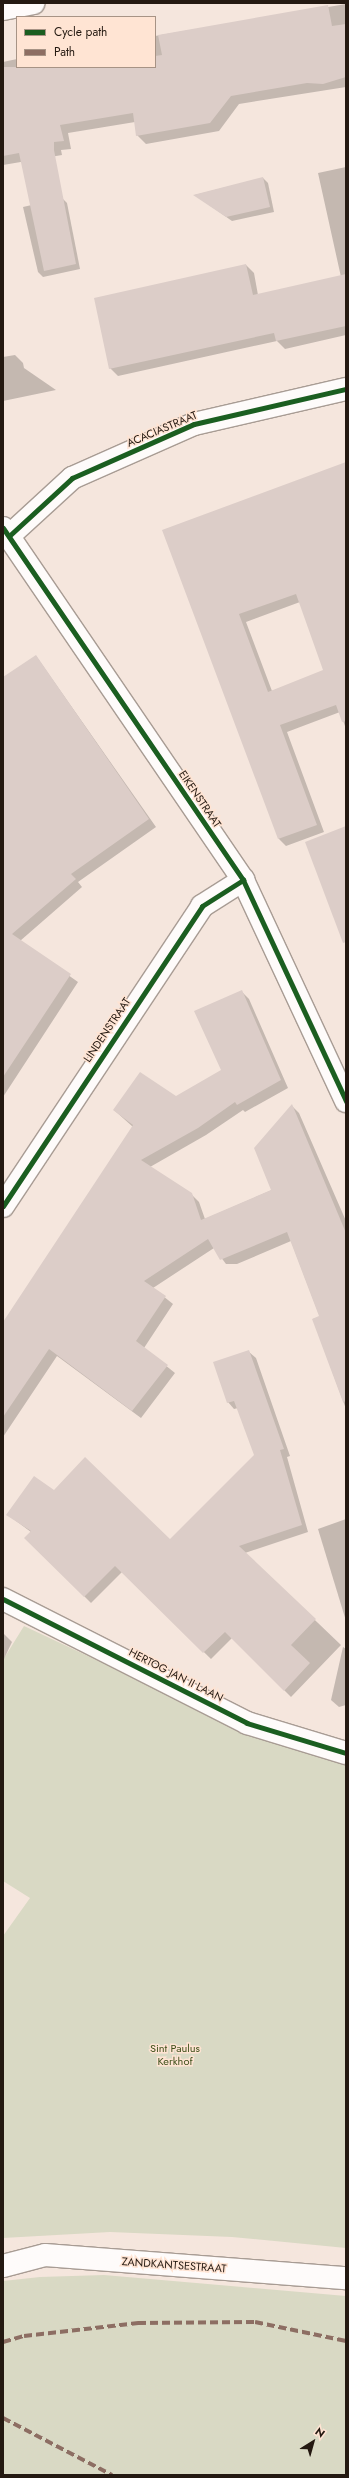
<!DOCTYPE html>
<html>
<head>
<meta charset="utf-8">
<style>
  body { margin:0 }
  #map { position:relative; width:349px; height:2478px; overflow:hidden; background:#f5e6dd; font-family:Jost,sans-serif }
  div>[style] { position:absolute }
  .green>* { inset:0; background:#d9d9c4 }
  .shadow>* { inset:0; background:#0003 }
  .building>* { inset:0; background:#dccdc8 }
  .roads { filter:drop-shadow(1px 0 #a89c94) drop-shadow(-1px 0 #a89c94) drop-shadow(0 1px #a89c94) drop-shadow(0 -1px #a89c94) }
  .minor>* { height:22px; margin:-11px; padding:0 11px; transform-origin:11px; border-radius:11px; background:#fefbfa }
  .quiet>* { height:4px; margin-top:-2px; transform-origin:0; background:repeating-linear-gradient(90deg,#8d6e63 0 8px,transparent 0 12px) }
  .cycleway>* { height:5px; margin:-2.5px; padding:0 2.5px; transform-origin:2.5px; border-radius:2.5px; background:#1b5e20 }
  span { translate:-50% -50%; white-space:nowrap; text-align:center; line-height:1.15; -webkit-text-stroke:3px #ffe4d3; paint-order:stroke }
  .street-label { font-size:11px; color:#241911 }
  .park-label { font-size:11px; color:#3d4f19 }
  .frame { position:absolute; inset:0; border:4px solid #241911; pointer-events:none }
  .legend { position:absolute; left:16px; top:16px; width:140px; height:52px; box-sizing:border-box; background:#ffe4d3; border:1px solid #a79385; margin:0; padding:5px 7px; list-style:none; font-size:12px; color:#241911 }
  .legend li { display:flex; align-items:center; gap:8px; height:20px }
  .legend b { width:20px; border:1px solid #a79385 }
  .north { position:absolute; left:293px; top:2422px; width:40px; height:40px; -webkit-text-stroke:3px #ffe4d3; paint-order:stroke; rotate:37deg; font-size:11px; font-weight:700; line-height:16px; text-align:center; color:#241911 }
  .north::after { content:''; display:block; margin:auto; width:14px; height:18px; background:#241911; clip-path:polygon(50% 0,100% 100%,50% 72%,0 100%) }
</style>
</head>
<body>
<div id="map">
  <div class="green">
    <i style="clip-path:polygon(24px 1626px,254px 1734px,346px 1765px,346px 2248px,232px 2237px,110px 2232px,3px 2238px,3px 1936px,30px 1898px,3px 1881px,3px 1660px)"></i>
    <i style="clip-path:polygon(104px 2275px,346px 2296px,346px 2475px,3px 2475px,3px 2281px,40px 2277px)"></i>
  </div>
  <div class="shadow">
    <i style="clip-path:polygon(346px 4px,346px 87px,239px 104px,219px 131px,146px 144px,137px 135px,135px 122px,68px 133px,71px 149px,61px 150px,62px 155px,3px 165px,3px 62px,17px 59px,17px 67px,155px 67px,155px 36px)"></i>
    <i style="clip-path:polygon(346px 167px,346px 335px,285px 349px,277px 341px,118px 376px,110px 368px,246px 265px,254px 273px,258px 295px,341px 277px,318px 173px)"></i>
    <i style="clip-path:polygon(263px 178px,268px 183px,274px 212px,232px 221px,195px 195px)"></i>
    <i style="clip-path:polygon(62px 198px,67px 203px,80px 269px,43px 277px,38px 272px,23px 207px)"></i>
    <i style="clip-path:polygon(15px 355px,23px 363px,24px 368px,56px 390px,3px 401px,3px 357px)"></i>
    <i style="clip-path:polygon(evenodd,346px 464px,346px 729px,340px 712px,287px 732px,324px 832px,286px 846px,279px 839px,164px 531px,346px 464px,300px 602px,325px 671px,272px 691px,246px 622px,300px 602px)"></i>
    <i style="clip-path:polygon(36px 656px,156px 827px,78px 882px,82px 887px,20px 941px,78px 982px,3px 1097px,3px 678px)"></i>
    <i style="clip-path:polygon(241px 991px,249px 999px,288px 1088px,245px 1112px,243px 1110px,206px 1135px,150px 1167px,191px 1194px,199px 1202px,205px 1219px,272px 1190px,292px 1106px,299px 1113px,346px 1221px,346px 1409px,313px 1319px,320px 1317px,291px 1241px,237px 1264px,226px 1264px,214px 1248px,153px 1288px,173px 1304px,144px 1348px,175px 1373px,141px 1418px,57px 1356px,3px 1437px,3px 1325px,133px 1127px,114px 1110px,176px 1097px,222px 1071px)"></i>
    <i style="clip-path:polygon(249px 1352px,256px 1358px,290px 1456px,287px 1457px,308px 1532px,245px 1553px,341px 1645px,291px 1697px,232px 1638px,211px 1659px,122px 1572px,91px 1603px,26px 1538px,31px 1532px,8px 1515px,54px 1491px,170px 1540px,255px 1455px,238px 1408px,234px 1409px,228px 1402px)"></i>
    <i style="clip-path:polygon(346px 1519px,346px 1621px,318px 1529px)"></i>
    <i style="clip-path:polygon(3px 1633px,12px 1642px,3px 1661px)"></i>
    <i style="clip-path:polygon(343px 1647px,346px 1649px,346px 1705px,339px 1707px,331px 1700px)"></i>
  </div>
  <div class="building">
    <i style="clip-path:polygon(328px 5px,332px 26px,346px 24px,346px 77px,323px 84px,307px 83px,231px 96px,210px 123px,136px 136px,133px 113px,60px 125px,64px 141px,54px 142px,54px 150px,76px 264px,44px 271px,19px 153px,3px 156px,3px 67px,155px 67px,155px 56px,162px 55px,158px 35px)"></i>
    <i style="clip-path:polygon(263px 177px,270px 207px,226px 217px,193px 195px)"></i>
    <i style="clip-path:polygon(246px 264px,253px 295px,346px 274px,346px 326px,276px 341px,274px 333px,109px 369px,94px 298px)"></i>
    <i style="clip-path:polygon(evenodd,346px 462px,346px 721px,342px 722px,336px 705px,280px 725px,317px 825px,278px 839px,162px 530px,346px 462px,296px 594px,323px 670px,268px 692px,239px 614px,296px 594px)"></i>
    <i style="clip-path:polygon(36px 655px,149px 819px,71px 874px,76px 879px,12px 934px,71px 974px,3px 1077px,3px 677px)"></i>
    <i style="clip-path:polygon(346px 826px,346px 942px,343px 943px,305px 842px)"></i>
    <i style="clip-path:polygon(242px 990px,281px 1080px,237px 1105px,235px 1102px,198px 1128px,141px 1160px,192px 1193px,201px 1220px,271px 1190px,254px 1148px,292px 1104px,346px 1233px,346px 1401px,343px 1402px,312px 1319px,319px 1316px,287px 1232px,220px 1260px,208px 1239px,144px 1281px,166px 1296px,136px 1341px,168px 1365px,132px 1411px,49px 1349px,3px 1417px,3px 1322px,133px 1125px,113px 1110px,140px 1072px,176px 1096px,221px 1070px,194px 1011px)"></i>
    <i style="clip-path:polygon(249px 1350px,284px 1449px,280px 1450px,302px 1525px,239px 1546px,316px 1619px,291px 1645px,310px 1663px,284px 1691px,225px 1632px,203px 1653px,115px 1566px,84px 1597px,24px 1538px,31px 1531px,6px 1515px,34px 1476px,54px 1490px,85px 1457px,170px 1539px,254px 1455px,234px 1401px,227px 1403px,213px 1362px)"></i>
  </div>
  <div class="roads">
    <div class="minor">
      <i style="left:3px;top:9px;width:31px;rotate:-11deg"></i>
      <i style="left:3px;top:528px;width:426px;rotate:55.7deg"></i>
      <i style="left:243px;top:880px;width:244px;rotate:65deg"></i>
      <i style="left:9px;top:536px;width:86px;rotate:-42.6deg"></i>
      <i style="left:72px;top:478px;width:133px;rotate:-23.9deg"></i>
      <i style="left:194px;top:424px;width:156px;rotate:-13deg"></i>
      <i style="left:3px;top:1206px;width:360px;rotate:-56.4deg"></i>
      <i style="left:202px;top:906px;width:49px;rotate:-32.4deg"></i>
      <i style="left:3px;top:1599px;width:274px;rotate:26.9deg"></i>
      <i style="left:247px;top:1723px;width:103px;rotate:16.9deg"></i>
      <i style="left:3px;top:2266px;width:43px;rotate:-14.7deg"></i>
      <i style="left:45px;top:2255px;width:302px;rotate:4.4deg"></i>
    </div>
  </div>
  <div class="quiet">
    <i style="left:3px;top:2342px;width:22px;rotate:-16deg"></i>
    <i style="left:24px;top:2336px;width:115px;rotate:-6.5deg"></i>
    <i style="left:138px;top:2323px;width:117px;rotate:-0.5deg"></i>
    <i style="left:255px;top:2322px;width:93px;rotate:11.8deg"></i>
    <i style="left:3px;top:2418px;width:123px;rotate:27.6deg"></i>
  </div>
  <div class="cycleway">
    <i style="left:3px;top:528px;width:426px;rotate:55.7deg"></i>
    <i style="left:243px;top:880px;width:244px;rotate:65deg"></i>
    <i style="left:9px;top:536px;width:86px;rotate:-42.6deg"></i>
    <i style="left:72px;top:478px;width:133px;rotate:-23.9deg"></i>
    <i style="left:194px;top:424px;width:156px;rotate:-13deg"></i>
    <i style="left:3px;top:1206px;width:360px;rotate:-56.4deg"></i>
    <i style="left:202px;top:906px;width:49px;rotate:-32.4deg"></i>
    <i style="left:3px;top:1599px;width:274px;rotate:26.9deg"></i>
    <i style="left:247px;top:1723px;width:103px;rotate:16.9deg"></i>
  </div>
  <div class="street-label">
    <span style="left:162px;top:429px;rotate:-23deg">ACACIASTRAAT</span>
    <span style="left:200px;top:799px;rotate:56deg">EIKENSTRAAT</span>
    <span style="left:107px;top:1030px;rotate:-56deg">LINDENSTRAAT</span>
    <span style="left:176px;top:1675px;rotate:27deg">HERTOG JAN II LAAN</span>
    <span style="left:174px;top:2265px;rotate:4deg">ZANDKANTSESTRAAT</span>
  </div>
  <div class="park-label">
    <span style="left:175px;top:2055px">Sint Paulus<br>Kerkhof</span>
  </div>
  <div class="frame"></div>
  <ul class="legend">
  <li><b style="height:5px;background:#1b5e20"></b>Cycle path</li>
  <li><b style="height:5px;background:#8d6e63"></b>Path</li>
  </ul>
  <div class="north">N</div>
</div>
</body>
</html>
